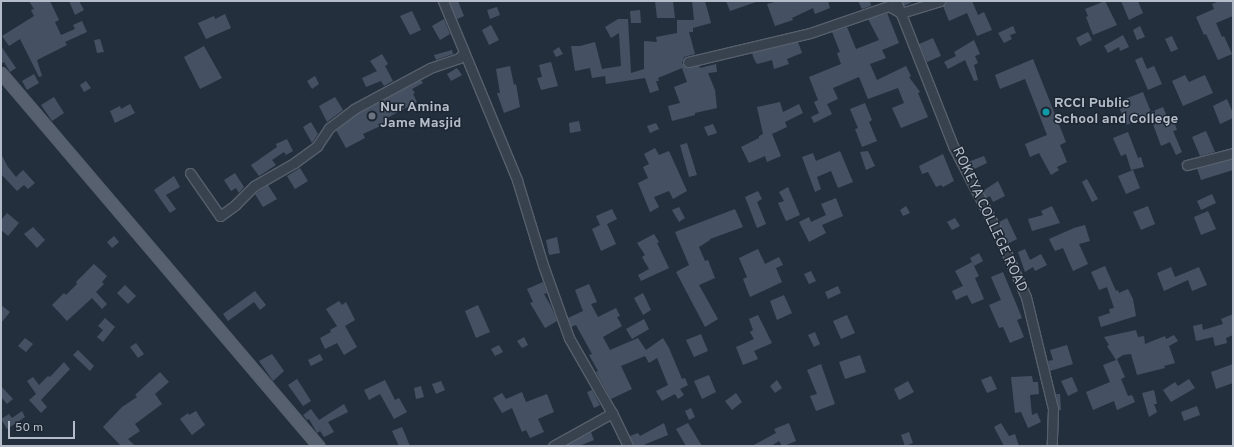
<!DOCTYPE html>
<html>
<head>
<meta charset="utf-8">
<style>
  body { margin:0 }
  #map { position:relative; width:1234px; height:447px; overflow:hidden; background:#242f3e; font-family:Overpass,sans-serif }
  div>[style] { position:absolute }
  .building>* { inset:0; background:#455162 }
  .roads { filter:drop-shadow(1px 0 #565f6c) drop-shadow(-1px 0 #565f6c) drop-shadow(0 1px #565f6c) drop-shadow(0 -1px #565f6c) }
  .minor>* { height:9px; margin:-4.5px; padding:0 4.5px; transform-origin:4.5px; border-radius:4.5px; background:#38414e }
  .major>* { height:11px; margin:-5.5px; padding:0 5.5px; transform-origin:5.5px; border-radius:5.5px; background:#56606e }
  .dots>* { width:11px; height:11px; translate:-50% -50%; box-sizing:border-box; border:2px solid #1d2633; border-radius:50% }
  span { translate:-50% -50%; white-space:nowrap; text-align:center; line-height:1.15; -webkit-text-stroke:3px #1d2633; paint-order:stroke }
  .poi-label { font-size:14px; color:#b4bcc9; font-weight:700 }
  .left { translate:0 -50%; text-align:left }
  .street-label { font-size:14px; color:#b4bcc9 }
  .frame { position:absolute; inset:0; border:2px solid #b4bcc9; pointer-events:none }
  .scale { position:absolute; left:8px; top:421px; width:67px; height:18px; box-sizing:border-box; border:2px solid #b4bcc9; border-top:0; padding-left:5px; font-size:12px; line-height:14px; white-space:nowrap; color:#b4bcc9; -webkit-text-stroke:3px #1d2633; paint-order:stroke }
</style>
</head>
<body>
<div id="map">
  <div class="building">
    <i style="clip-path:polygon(29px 1px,50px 1px,59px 20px,55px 22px,61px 35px,75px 29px,73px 25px,82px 21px,87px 32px,65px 42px,67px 45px,37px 60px,42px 76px,39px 77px,20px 39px,9px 46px,2px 36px,34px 16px,31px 10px,34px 9px)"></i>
    <i style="clip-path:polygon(69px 1px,79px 1px,84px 10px,75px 15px)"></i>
    <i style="clip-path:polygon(449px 1px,458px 1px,464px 16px,457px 19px)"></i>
    <i style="clip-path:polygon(655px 1px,673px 1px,675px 18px,657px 18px)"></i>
    <i style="clip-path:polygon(692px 1px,705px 1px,711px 23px,693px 28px,693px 32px,689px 32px,695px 54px,684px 57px,682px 63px,687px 68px,699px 65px,700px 68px,716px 64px,717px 72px,708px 73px,715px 90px,717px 108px,695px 113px,695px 115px,672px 121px,668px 106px,680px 103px,674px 87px,687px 82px,682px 68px,658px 78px,659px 81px,656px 81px,659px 90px,650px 93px,645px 78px,606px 84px,605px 76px,592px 78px,590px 68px,575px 71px,571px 46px,580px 46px,595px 42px,602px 69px,621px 66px,619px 33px,611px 38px,605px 27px,618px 19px,628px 19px,631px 73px,644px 69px,644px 41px,657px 42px,656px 37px,677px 33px,677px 20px,694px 20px)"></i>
    <i style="clip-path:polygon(726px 1px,756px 1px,756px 2px,730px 11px)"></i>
    <i style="clip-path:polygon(778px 1px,828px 1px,830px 8px,815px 14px,813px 8px,792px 18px,793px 20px,775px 26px,767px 4px)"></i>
    <i style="clip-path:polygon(858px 1px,870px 1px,871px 6px,862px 9px)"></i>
    <i style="clip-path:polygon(902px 1px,920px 1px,914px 1px,904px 6px)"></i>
    <i style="clip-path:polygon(946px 1px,972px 1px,978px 15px,984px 12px,992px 30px,977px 36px,967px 13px,949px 21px,943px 6px)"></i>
    <i style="clip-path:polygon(1105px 1px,1117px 25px,1093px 35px,1086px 17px,1088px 16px,1085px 9px)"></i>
    <i style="clip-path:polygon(1121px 1px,1138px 1px,1143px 13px,1129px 20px)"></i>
    <i style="clip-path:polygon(1219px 1px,1233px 1px,1233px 16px,1216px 23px,1222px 37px,1224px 36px,1232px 54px,1218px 60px,1206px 34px,1204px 35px,1196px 17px,1214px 9px,1212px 4px)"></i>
    <i style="clip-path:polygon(497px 7px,500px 15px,490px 19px,487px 10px)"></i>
    <i style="clip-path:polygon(640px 10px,641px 23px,631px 23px,630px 11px)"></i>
    <i style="clip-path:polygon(412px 11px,421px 30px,410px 35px,400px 16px)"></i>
    <i style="clip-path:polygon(887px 13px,899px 43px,882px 50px,886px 58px,870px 64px,877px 80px,906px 66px,911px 76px,909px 77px,920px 92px,918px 93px,928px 117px,901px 128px,892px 108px,904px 103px,898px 88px,868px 99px,859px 77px,833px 88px,838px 99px,827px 104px,832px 114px,814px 123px,811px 117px,819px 113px,814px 102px,818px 100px,809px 77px,841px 64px,837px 53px,840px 52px,832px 32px,847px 27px,856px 49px,879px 40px,868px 19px,889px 13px)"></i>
    <i style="clip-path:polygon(225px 14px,231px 28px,206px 39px,198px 23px,214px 16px,215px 19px)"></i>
    <i style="clip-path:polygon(444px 19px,450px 34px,440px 40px,432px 26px)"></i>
    <i style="clip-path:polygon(491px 25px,499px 40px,489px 45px,482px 30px)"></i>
    <i style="clip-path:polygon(1013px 26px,1016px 33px,1010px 35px,1012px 39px,1004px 43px,998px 33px)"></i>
    <i style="clip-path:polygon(1140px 26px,1145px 37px,1137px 40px,1133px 30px)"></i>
    <i style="clip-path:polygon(1088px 32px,1092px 40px,1080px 46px,1076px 38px)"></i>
    <i style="clip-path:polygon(1123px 35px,1129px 47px,1120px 51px,1119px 47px,1108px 53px,1104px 46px)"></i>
    <i style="clip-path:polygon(1172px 36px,1178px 49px,1171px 52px,1165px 39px)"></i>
    <i style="clip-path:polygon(933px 38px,941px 56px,927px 62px,919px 44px)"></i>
    <i style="clip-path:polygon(100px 39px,104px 52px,97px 53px,94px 40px)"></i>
    <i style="clip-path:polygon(974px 40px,980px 54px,975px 56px,978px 63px,974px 65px,978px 80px,974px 81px,965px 60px,948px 69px,944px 62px,956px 56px,954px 52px)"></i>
    <i style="clip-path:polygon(798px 42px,802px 53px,787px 59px,789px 64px,774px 69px,772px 60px,757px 64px,754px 59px,752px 53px)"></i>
    <i style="clip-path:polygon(1px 46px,16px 68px,10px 72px,4px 62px,1px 64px)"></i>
    <i style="clip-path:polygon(204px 46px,222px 78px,200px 89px,184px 57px)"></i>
    <i style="clip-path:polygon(559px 47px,563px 54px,556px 57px,553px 51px)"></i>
    <i style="clip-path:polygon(452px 50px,453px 54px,436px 60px,434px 55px)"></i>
    <i style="clip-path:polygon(382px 54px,388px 64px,385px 66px,393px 81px,384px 86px,381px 81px,366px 87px,362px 78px,377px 71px,370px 61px)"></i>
    <i style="clip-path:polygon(1142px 57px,1147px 69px,1154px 66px,1162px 84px,1148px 90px,1135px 60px)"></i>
    <i style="clip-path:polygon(1033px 59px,1066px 142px,1060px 145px,1067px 162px,1057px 167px,1059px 170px,1051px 175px,1039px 153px,1030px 157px,1025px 144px,1047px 135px,1025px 79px,1000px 89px,995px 75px)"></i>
    <i style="clip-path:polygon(551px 62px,558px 86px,541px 90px,537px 78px,542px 77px,539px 65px)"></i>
    <i style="clip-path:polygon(510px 66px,514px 85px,516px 84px,520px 107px,504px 113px,497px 93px,500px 93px,496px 69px)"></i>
    <i style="clip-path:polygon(457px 68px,462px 75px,451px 81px,447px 74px)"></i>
    <i style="clip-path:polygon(34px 74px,39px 83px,27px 90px,22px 81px)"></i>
    <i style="clip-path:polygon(1185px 75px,1189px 82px,1205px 75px,1213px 93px,1183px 106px,1172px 81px)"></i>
    <i style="clip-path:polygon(315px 76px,319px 84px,312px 89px,307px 81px)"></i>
    <i style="clip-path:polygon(421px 80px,423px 83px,412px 89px,415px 93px,413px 94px,417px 102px,387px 118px,389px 122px,363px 134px,365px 138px,346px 148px,336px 130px,357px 114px)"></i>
    <i style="clip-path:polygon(86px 81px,91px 88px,84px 92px,80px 85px)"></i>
    <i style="clip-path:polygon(1143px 92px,1151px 112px,1163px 107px,1169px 121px,1173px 119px,1177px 130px,1173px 131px,1182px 152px,1176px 155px,1170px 142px,1161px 146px,1150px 116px,1126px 125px,1117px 102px)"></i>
    <i style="clip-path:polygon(54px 97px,64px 113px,52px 121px,41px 105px)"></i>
    <i style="clip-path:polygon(335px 97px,343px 110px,327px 122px,319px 106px)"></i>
    <i style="clip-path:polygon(1227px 99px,1233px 113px,1233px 118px,1220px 124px,1213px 106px)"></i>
    <i style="clip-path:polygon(780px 102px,783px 112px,799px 104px,803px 113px,785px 122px,787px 127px,772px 134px,781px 156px,767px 162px,765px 156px,749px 163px,741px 147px,759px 138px,759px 136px,763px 134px,757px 107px)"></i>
    <i style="clip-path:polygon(865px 103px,872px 120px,869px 122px,877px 141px,862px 147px,855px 129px,858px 128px,850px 109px)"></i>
    <i style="clip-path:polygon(130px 104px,135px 113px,115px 123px,110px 111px,120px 106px,121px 109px)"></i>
    <i style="clip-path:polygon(579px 121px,581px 131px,570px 133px,569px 123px)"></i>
    <i style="clip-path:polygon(311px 122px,318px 134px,312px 143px,303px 127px)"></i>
    <i style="clip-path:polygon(656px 123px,659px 129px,650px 133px,647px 126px)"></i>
    <i style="clip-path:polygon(713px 124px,717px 133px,708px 136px,704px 127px)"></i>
    <i style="clip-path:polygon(1206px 131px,1215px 152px,1200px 156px,1192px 137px)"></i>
    <i style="clip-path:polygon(1128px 132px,1138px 158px,1141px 157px,1144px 167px,1131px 170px,1126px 154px,1121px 156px,1113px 138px)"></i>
    <i style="clip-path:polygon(287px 139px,293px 151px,286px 155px,284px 152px,272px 160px,276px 165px,259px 176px,251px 165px,277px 147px,276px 144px)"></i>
    <i style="clip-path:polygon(687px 143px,697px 175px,689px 177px,680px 145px)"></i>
    <i style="clip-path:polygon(655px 148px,659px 155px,669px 151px,687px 191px,673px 199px,669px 191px,654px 197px,659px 207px,650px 212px,638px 183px,648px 178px,643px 167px,649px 164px,644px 154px)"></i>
    <i style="clip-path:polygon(840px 151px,853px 182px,838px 188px,831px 171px,817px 177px,821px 189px,815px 192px,802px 157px,813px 153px,816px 161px)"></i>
    <i style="clip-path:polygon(868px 151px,875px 166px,866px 170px,860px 152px)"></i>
    <i style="clip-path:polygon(1px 154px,8px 167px,16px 177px,23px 170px,35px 183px,28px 189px,24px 185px,17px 191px,1px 174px)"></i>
    <i style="clip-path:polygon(943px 154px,954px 181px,943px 187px,941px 185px,936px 187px,928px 172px,922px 174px,919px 166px)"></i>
    <i style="clip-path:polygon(984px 156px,987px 163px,972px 170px,968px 162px)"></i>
    <i style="clip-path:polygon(1233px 159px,1233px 170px,1201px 180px,1197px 168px)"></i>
    <i style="clip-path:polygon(300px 168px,308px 181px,295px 189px,287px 176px)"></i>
    <i style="clip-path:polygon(1133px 170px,1140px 188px,1126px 194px,1118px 176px)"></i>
    <i style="clip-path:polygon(235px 173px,244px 187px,239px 193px,236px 188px,231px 191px,224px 180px)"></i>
    <i style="clip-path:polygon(174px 176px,180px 187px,166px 195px,176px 209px,170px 213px,154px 190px)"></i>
    <i style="clip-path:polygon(1087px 179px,1098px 199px,1092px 202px,1082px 182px)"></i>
    <i style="clip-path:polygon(998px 181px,1005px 196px,993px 202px,990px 196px,986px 198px,983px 191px)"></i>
    <i style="clip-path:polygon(268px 185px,277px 199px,263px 207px,255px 194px)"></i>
    <i style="clip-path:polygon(788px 187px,800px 215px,786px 221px,778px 203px,784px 201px,779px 192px)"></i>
    <i style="clip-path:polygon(758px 191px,762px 199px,757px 202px,766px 224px,757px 228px,745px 197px)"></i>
    <i style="clip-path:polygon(1212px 194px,1216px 203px,1201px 210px,1197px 201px)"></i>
    <i style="clip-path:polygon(836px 198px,843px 216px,822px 225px,826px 233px,809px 242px,799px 222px,809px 217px,811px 222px,826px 215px,821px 204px)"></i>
    <i style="clip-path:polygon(906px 206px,910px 213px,903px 216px,900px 210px)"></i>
    <i style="clip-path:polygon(1052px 206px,1060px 223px,1032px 231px,1028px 219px,1043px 215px,1041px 211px)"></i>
    <i style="clip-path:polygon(1148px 206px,1155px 224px,1141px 230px,1133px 212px)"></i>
    <i style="clip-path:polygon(679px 207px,685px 218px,679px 222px,672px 210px)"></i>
    <i style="clip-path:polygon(612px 209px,617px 219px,607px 224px,616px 244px,601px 251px,592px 229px,600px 225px,596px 216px)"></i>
    <i style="clip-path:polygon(735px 209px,743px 227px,710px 239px,710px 240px,699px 247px,705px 261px,708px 260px,715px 278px,699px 285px,718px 319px,705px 327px,676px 272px,689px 265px,675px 232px)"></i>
    <i style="clip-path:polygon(1208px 211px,1216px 229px,1201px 235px,1194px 217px)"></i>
    <i style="clip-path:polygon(7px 213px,19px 223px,8px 236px,1px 230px,1px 220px)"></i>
    <i style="clip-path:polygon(955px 218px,960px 226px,952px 230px,947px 222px)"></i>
    <i style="clip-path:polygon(1007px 218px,1017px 239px,1009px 243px,999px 222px)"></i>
    <i style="clip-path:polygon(1085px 225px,1090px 241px,1079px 244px,1088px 264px,1073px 271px,1063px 248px,1055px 251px,1049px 239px,1074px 228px)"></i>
    <i style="clip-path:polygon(33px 227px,45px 240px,37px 248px,24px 234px)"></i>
    <i style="clip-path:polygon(654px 234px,659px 242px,657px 243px,669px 268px,641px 281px,638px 275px,649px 269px,642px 257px,645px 255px,637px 243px)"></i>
    <i style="clip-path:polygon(114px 236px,119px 242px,112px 248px,107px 242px)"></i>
    <i style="clip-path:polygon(557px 237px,560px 253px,549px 255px,546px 240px)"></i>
    <i style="clip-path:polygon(758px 249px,765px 264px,779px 257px,783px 265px,776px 268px,782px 282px,750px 297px,743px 279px,747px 277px,739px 258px)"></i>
    <i style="clip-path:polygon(1025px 249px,1030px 260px,1041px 254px,1047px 265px,1035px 271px,1033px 267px,1025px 272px,1018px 252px)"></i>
    <i style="clip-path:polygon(979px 253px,983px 261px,974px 266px,970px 258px)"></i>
    <i style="clip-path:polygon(972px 262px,979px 276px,975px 278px,984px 299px,972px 304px,967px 295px,956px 300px,952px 291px,963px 286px,955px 271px)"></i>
    <i style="clip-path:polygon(94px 264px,107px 276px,102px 282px,104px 284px,96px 292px,107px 304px,102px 309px,92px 298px,67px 321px,52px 305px,64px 293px,66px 295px,77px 284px,76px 282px)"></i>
    <i style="clip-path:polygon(1105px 266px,1116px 291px,1118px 290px,1119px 293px,1128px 289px,1133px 299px,1136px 316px,1101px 327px,1098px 317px,1110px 313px,1109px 309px,1114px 308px,1107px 287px,1099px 290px,1091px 272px)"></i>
    <i style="clip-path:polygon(1171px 267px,1175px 277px,1199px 267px,1207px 285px,1192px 291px,1188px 280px,1164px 291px,1157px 273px)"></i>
    <i style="clip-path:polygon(811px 271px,816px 281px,809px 284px,804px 274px)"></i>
    <i style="clip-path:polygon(1003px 272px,1022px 318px,1017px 320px,1024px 337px,1010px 343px,1003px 327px,999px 328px,989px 305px,1001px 300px,991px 277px)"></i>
    <i style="clip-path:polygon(543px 282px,547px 293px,544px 294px,551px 306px,557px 321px,545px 328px,530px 303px,533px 302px,527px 289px)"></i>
    <i style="clip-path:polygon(589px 284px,597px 302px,591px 304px,598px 317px,616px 308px,620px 316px,617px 317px,622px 326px,603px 337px,610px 350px,638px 338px,646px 350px,663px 338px,669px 348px,682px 379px,685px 378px,688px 385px,680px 389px,684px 395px,678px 399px,675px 394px,662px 401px,656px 391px,668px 385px,657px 358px,649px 363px,645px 356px,621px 366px,632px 389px,611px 399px,596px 372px,598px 371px,589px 355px,592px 354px,576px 325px,571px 327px,568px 318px,583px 311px,575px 290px)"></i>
    <i style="clip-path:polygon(125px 285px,136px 296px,128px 304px,117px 293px)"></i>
    <i style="clip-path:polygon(838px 286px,841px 293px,828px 299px,825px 292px)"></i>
    <i style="clip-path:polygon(255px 291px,266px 305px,260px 310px,254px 302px,228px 321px,223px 314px)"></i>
    <i style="clip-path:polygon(643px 293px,651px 310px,643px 315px,634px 298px)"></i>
    <i style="clip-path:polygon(784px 295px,792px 313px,777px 320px,770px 301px)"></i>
    <i style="clip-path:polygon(339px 301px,342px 305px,346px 302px,355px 320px,345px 326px,357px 347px,344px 355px,337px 343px,325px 349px,320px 338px,331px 332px,330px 330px,337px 326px,326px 309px)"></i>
    <i style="clip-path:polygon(1px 305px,10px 312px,1px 323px)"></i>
    <i style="clip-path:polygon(478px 305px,490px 332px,476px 338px,465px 311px)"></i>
    <i style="clip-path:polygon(1233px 314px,1233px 335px,1226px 338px,1227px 343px,1215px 346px,1213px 337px,1196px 341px,1193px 326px,1202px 324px,1203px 330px,1223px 324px,1221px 319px)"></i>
    <i style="clip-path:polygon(758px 315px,772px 343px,754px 351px,758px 359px,743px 365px,736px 347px,754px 339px,750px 332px,753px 330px,749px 319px)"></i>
    <i style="clip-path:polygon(847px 315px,855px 333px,841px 339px,833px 321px)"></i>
    <i style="clip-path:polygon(105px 318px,115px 327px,103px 342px,97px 337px,103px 330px,98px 326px)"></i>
    <i style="clip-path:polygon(644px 319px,649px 329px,632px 339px,626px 329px)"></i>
    <i style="clip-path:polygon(1136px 330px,1138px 337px,1144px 336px,1145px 344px,1165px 336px,1166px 339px,1174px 335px,1178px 341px,1169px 346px,1175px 363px,1164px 366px,1165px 368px,1137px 375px,1131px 354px,1123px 355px,1117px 359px,1125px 377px,1121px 379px,1128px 396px,1132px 395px,1135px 402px,1117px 410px,1114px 401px,1093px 410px,1086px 392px,1110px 382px,1103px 365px,1116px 360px,1107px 346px,1109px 345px,1104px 337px)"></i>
    <i style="clip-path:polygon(815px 332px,820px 344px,814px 347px,808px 335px)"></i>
    <i style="clip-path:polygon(701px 334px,708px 351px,694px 357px,686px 340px)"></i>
    <i style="clip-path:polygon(524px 337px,528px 345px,522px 348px,517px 341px)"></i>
    <i style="clip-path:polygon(25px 338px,33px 344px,26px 352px,18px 346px)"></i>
    <i style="clip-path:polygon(136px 343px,144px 354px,138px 358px,130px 347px)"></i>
    <i style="clip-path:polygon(499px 345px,503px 352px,495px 356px,491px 349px)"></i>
    <i style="clip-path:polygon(1067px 345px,1073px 364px,1050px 371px,1048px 361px,1053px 360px,1050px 350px)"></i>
    <i style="clip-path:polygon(78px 350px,94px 366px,90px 371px,73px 355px)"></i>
    <i style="clip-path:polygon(272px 354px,284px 371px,273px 381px,259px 361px)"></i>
    <i style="clip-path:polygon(320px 354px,323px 360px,311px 366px,308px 360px)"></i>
    <i style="clip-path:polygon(860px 355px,866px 372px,845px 379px,839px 362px)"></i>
    <i style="clip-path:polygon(64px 362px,70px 369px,41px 400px,47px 407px,41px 413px,29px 400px,36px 394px,27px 381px,33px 377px,39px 385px,48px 376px,50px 377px)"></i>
    <i style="clip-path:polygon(821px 364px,835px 404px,816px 411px,810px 396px,817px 394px,807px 370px)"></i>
    <i style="clip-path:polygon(1233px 364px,1233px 383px,1216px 389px,1211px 372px)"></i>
    <i style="clip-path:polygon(160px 372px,169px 382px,155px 394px,162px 404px,135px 424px,140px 431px,128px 439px,135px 446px,121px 446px,103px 427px,122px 407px,137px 397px,135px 395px)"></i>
    <i style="clip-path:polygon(709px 375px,716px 392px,702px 399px,694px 381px)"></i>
    <i style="clip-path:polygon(991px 376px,997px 389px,987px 393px,981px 380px)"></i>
    <i style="clip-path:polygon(1032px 376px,1033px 382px,1038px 382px,1039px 394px,1030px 395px,1032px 415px,1037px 413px,1041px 422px,1028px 428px,1021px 412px,1015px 413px,1011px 377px)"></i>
    <i style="clip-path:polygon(1072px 377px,1078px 391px,1068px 396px,1061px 381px)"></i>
    <i style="clip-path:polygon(297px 379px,311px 401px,303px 406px,288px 385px)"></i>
    <i style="clip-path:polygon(1189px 379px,1195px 388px,1171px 402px,1163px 390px,1175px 382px,1178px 386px)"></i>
    <i style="clip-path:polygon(385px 380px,395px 400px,399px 398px,407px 412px,394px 419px,380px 394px,369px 400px,364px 390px)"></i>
    <i style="clip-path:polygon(777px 380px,782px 388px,775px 393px,770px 386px)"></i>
    <i style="clip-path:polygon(441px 381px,445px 390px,436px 394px,432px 384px)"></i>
    <i style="clip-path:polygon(908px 381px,914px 392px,899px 400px,894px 389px)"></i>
    <i style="clip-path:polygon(1px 386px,13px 399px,7px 404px,1px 397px)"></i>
    <i style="clip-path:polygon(421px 386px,424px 397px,416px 399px,414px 388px)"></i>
    <i style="clip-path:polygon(592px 390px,600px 405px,594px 408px,587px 392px)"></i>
    <i style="clip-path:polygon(1154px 390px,1157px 404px,1154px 404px,1157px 412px,1149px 417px,1142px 393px)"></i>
    <i style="clip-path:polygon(522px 392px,526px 402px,547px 394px,554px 412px,538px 419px,544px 432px,530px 438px,526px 430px,522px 432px,512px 408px,502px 413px,493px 398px,502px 393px,506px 399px)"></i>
    <i style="clip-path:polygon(736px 393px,742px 402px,732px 410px,725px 401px)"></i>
    <i style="clip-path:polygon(1056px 394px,1060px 394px,1061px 410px,1059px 410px)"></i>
    <i style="clip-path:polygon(344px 404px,348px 412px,328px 422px,334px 432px,324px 437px,320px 431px,317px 433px,309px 419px,307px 420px,303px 415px,311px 409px,319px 420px)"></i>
    <i style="clip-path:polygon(1197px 406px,1200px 415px,1184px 421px,1181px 412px)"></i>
    <i style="clip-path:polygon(691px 408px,695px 417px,689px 420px,685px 411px)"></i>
    <i style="clip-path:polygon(22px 411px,25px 417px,7px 429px,1px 419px,9px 414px,12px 418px)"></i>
    <i style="clip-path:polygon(196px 411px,205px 425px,192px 435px,180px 419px,188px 413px,189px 415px)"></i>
    <i style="clip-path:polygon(664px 423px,668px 435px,641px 446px,634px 446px,630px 436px,638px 433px,640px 436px)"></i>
    <i style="clip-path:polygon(688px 423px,702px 446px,686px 446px,676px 429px)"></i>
    <i style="clip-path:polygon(789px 423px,796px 441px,784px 446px,782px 446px,779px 441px,771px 446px,752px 446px,776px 433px,774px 429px)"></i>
    <i style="clip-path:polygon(1001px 423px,1009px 436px,1015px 434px,1019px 446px,1004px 446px,994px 427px)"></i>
    <i style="clip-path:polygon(402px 427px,410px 446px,399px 446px,392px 431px)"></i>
    <i style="clip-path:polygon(591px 432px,594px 440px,579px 446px,565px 446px)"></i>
    <i style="clip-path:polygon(909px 432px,913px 443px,905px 446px,901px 435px)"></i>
  </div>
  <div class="roads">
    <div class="minor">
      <i style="left:443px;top:1px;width:194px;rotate:67.5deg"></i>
      <i style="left:517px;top:180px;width:89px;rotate:73deg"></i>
      <i style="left:543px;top:265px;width:77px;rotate:70.4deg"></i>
      <i style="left:569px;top:338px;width:86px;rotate:60.2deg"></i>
      <i style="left:612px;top:413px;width:37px;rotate:64deg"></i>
      <i style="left:896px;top:1px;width:156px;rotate:68.5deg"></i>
      <i style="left:953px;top:146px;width:93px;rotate:62.6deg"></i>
      <i style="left:996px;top:229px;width:74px;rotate:66.2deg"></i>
      <i style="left:1026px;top:297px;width:115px;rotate:76.4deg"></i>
      <i style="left:1053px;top:409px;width:37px;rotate:92deg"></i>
      <i style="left:688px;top:62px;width:125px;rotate:-13.4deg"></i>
      <i style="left:810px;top:33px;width:83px;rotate:-18.9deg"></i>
      <i style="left:889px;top:6px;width:14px;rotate:30deg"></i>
      <i style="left:901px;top:13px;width:41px;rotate:-17.1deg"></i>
      <i style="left:1187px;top:165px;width:48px;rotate:-14.6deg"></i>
      <i style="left:190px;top:173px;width:52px;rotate:55.1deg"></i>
      <i style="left:220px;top:216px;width:19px;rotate:-36deg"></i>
      <i style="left:235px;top:205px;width:27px;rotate:-45deg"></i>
      <i style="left:254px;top:186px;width:46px;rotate:-29.9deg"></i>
      <i style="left:294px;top:163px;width:29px;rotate:-36deg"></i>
      <i style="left:317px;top:146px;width:22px;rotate:-56deg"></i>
      <i style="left:329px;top:128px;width:31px;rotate:-37deg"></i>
      <i style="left:354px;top:109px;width:86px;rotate:-28.3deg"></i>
      <i style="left:430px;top:68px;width:31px;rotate:-19deg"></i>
      <i style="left:459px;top:58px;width:6px;rotate:-45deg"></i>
      <i style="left:553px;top:446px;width:68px;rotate:-29.2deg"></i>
    </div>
    <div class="major">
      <i style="left:1px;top:73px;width:490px;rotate:49.6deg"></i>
    </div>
  </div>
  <div class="dots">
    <i style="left:1046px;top:112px;background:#0f9aa8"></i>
    <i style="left:372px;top:116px;background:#6b7280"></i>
  </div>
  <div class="poi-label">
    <span class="left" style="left:1054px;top:112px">RCCI Public<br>School and College</span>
    <span class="left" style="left:380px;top:116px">Nur Amina<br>Jame Masjid</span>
  </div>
  <div class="street-label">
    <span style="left:989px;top:220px;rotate:65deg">ROKEYA COLLEGE ROAD</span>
  </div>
  <div class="frame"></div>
  <div class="scale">50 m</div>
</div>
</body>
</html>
